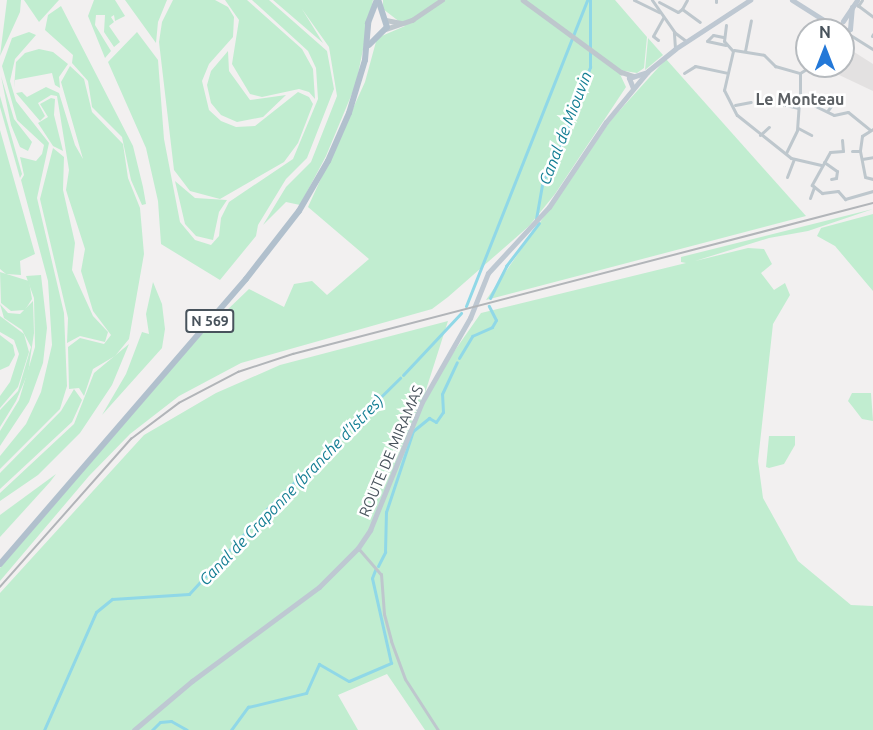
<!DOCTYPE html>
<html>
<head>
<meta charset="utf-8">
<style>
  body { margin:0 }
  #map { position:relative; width:873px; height:730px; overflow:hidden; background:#f2f0f0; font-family:Ubuntu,sans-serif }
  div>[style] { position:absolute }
  .education>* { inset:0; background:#e3e1e1 }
  .green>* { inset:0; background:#c1edd0 }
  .canal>* { height:3px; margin:-1.5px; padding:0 1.5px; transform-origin:1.5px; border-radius:1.5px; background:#90d8e7 }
  .minor>* { height:3px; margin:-1.5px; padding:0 1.5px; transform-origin:1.5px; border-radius:1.5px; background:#bec7cd }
  .minor>.ring { margin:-1.5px; padding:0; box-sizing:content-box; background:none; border:3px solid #bec7cd; border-radius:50% }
  .tertiary>* { height:4.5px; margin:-2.25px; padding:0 2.25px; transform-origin:2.25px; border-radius:2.25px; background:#bec7cd }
  .secondary>* { height:5px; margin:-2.5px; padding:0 2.5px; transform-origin:2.5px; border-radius:2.5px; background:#bec8d2 }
  .primary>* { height:6px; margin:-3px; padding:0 3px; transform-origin:3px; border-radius:3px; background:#b1c0cd }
  .rail>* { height:1.5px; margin:-0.75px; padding:0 0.75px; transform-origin:0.75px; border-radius:0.75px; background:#b2b5b9 }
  span { translate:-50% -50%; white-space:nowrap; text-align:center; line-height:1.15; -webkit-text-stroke:5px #fff; paint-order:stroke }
  .shield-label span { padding:2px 4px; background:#fff; border:2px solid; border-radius:4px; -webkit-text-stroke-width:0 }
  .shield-label { font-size:14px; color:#48535c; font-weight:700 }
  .street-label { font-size:15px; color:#48535c }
  .neighbourhood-label { font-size:16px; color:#5c6064; font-weight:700 }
  .water-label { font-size:16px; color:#147e94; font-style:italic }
  .north { position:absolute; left:795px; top:18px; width:60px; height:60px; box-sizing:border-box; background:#fff; border:2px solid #b6babe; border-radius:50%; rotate:0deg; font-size:16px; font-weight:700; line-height:24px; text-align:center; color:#48535c }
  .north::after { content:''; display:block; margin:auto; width:21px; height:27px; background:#2378d8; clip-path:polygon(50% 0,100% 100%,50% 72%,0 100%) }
</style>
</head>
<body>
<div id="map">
  <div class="education">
    <i style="clip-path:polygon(851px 50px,873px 64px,873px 91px,837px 74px)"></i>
  </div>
  <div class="green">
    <i style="clip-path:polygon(7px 0,21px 0,20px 12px,0 56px)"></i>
    <i style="clip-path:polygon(24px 0,59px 0,39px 22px)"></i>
    <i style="clip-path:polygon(94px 0,115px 0,125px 16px,115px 21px,114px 15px,111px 17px,114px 22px,109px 26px,120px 42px,114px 47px,104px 32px,105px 15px,96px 15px,95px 25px,111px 51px,105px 58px,88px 16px)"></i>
    <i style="clip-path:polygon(125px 0,167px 0,158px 22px,156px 43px)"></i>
    <i style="clip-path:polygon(173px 0,215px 0,228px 7px,234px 17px,233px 37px,209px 64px,202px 81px,209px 110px,221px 121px,236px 127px,255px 126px,298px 92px,309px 97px,313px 104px,298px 143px,284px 162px,220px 199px,190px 191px,174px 170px,159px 42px,162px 22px)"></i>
    <i style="clip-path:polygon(225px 0,247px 0,302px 49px,313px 69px,315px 99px,309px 92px,299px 89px,262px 97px,250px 94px,232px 64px,239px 20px)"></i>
    <i style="clip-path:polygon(252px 0,269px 0,327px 51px,334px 89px,307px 158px,286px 179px,258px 225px,256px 236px,220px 280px,161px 244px,158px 201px,146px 148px,108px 62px,137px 32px,158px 60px,164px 139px,180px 222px,195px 240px,211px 245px,219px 236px,221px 218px,229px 202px,293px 159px,318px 99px,316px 68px,308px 51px)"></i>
    <i style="clip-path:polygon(273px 0,373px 0,356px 84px,326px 156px,300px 205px,286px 202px,263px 225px,286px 187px,311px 162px,337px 96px,329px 47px,302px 9px,323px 43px)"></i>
    <i style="clip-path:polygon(383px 0,615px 0,647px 37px,644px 68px,637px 73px,618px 70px,626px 87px,555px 194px,529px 226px,448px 297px,432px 309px,241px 363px,179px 396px,130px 434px,89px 476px,0 581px,0 568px,200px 336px,249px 289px,284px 307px,294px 284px,312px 281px,327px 295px,369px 259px,308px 207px,365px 82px,377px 38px,405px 26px,383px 9px)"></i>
    <i style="clip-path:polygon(61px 6px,133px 146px,143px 187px,146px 204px,142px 205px,131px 180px,122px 137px,92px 107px,88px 81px,72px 63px,73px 55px,45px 30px,48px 15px)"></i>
    <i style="clip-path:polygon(29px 32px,36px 35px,15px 59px,10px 81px,16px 101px,49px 143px,37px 198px,64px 313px,67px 386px,60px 409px,0 469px,0 456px,26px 424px,41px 392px,52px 345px,48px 281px,21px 180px,24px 175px,20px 157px,36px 161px,42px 154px,44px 145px,17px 120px,2px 66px,12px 38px)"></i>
    <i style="clip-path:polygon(648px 38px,663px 55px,645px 70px)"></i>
    <i style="clip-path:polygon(39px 49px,53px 52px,68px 64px,59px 77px,60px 88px,55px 85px,52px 73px,15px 80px,14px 88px,16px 62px,25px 53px)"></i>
    <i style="clip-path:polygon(228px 51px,229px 71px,250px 100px,286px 95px,263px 117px,237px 122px,221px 115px,211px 103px,207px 85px,211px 71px)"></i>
    <i style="clip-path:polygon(666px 59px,806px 216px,486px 300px,611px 120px)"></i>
    <i style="clip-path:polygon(70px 66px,84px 79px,92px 112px,123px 144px,128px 178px,140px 208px,144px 254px,129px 339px,115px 356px,93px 369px,84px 396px,79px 388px,69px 389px,68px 347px,80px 338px,104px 344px,111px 335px,93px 311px,81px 271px,85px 249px,66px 190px,69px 170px,57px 96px,51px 95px,38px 103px,45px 116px,40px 121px,16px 93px,22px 92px,27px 97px,46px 87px,59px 93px,75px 145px,83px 159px,61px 82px)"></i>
    <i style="clip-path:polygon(1px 76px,14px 119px,32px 142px,28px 151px,20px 147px,11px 125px)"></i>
    <i style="clip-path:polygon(0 96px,22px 174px,20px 178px,0 107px)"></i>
    <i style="clip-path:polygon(51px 98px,55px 99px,54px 115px,63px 151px,53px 146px,38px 123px,48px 117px,40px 104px)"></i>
    <i style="clip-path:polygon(0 130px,35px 254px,20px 261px,21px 275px,6px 274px,0 269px)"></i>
    <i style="clip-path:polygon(53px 148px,64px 157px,63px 190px,75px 243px,72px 270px,93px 316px,108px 332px,105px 342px,80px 336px,67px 343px,68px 318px,40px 199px)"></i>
    <i style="clip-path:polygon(175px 181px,195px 198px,227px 200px,219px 212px,213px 240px,196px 236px,185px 224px)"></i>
    <i style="clip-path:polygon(873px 209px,808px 231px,769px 238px,695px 261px,748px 248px,764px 249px,772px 264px,761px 273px,774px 290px,785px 283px,790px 295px,773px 324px,758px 461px,763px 498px,798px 561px,851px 605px,873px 606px,873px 730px,425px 730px,387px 674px,338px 695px,358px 730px,0 730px,0 593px,144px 435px,216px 393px,280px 365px,448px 321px,425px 393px,481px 313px,686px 263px,681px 262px,681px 257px)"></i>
    <i style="clip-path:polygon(873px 214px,873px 291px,835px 246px,817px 236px,821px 228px)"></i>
    <i style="clip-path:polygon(0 272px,29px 281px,32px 299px,25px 310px,11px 311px,1px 303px)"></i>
    <i style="clip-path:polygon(41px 275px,47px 328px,43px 363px,29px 402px,0 446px,0 431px,19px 400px,35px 347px,34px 298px,26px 276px)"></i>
    <i style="clip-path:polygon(153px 282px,162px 304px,165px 329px,162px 348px,102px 415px,126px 374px,142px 332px,149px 334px,146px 314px)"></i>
    <i style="clip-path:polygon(33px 301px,34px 333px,28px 373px,16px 401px,0 427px,0 410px,18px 391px,31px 347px,22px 330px,4px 318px,0 304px,8px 313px,20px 314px)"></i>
    <i style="clip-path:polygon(0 316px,24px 334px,29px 352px,18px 387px,0 408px,0 396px,10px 382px,19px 354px,14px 340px,0 332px)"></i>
    <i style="clip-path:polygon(0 335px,13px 345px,15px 355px,9px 366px,0 370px)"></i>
    <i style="clip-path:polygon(129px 344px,112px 385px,80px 433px,38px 475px,0 501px,0 493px,74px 424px,94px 373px)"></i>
    <i style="clip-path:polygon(74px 389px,82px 400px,72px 422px,0 489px,0 473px,61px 411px)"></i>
    <i style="clip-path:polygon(852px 393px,871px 393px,873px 421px,862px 419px,852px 406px,848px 401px)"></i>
    <i style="clip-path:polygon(769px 436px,795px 436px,795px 445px,784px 464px,769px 468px,766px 467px)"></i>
    <i style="clip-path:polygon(56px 474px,50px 482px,0 537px,0 515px)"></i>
  </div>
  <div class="canal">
    <i style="left:536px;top:219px;width:40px;rotate:-80deg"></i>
    <i style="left:543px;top:180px;width:20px;rotate:-57deg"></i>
    <i style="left:554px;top:163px;width:103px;rotate:-69.4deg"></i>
    <i style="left:590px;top:67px;width:67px;rotate:-90deg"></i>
    <i style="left:490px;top:298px;width:36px;rotate:-63deg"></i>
    <i style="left:506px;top:266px;width:54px;rotate:-52.5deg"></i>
    <i style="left:466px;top:306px;width:329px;rotate:-68.4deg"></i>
    <i style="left:459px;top:358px;width:26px;rotate:-59deg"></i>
    <i style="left:472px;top:336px;width:22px;rotate:-24deg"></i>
    <i style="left:492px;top:327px;width:8px;rotate:-60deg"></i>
    <i style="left:496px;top:320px;width:16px;rotate:-117deg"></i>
    <i style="left:403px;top:375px;width:85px;rotate:-46.9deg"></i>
    <i style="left:378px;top:566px;width:16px;rotate:-63deg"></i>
    <i style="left:385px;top:552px;width:40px;rotate:-88.6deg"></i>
    <i style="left:386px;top:512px;width:85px;rotate:-71.6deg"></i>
    <i style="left:413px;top:431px;width:21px;rotate:-39deg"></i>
    <i style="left:429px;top:418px;width:8px;rotate:30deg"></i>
    <i style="left:436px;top:422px;width:12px;rotate:-55deg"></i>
    <i style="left:443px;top:412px;width:18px;rotate:-93deg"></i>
    <i style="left:442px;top:394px;width:35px;rotate:-65deg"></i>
    <i style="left:44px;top:730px;width:129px;rotate:-66.2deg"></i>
    <i style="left:96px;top:612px;width:21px;rotate:-39deg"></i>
    <i style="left:112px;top:599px;width:77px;rotate:-3.7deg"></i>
    <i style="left:189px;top:594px;width:115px;rotate:-47.5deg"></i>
    <i style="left:267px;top:509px;width:187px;rotate:-44.6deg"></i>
    <i style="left:152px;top:730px;width:11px;rotate:-45deg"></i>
    <i style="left:160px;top:722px;width:11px;rotate:-5deg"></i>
    <i style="left:171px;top:721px;width:18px;rotate:29deg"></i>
    <i style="left:231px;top:730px;width:29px;rotate:-54deg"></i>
    <i style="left:248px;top:707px;width:60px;rotate:-13.6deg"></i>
    <i style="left:306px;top:693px;width:32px;rotate:-66deg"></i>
    <i style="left:319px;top:664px;width:34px;rotate:30deg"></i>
    <i style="left:349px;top:681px;width:46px;rotate:-23.2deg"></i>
    <i style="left:391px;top:663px;width:87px;rotate:-102.6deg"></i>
    <i style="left:372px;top:578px;width:9px;rotate:-69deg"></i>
  </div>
  <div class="minor">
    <i style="left:634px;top:0;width:28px;rotate:26deg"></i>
    <i style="left:652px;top:0;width:39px;rotate:55deg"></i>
    <i style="left:659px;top:2px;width:21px;rotate:28deg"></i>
    <i style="left:678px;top:12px;width:5px;rotate:-37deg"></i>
    <i style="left:682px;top:9px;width:22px;rotate:36deg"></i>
    <i style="left:716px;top:2px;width:2px;rotate:-90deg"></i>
    <i style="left:856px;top:4px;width:21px;rotate:37deg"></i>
    <i style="left:858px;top:6px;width:7px;rotate:-56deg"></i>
    <i style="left:682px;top:9px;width:10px;rotate:-61deg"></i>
    <i style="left:726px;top:25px;width:16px;rotate:97deg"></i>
    <i style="left:724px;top:41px;width:13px;rotate:48deg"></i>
    <i style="left:847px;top:33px;width:31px;rotate:32deg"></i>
    <i style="left:872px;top:36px;width:2px;rotate:-63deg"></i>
    <i style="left:723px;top:37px;width:10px;rotate:-169deg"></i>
    <i style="left:713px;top:35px;width:8px;rotate:135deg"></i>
    <i style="left:707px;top:41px;width:19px;rotate:12deg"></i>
    <i style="left:658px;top:40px;width:6px;rotate:-141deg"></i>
    <i style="left:653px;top:36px;width:21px;rotate:-61deg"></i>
    <i style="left:843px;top:47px;width:14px;rotate:-78deg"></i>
    <i style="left:675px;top:48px;width:16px;rotate:-94deg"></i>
    <i style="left:674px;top:32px;width:15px;rotate:37deg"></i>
    <i style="left:734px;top:50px;width:30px;rotate:9deg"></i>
    <i style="left:764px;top:55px;width:16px;rotate:45deg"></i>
    <i style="left:775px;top:66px;width:26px;rotate:16deg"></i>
    <i style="left:733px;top:51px;width:40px;rotate:103deg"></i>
    <i style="left:724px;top:90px;width:28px;rotate:63deg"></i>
    <i style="left:737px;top:115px;width:69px;rotate:38.5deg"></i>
    <i style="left:791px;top:158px;width:32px;rotate:13deg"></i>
    <i style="left:745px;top:51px;width:31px;rotate:-79deg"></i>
    <i style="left:684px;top:73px;width:13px;rotate:-32deg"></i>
    <i style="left:695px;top:66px;width:33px;rotate:12deg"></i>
    <i class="ring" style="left:797px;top:96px;width:3px;height:3px"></i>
    <i style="left:800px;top:96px;width:23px;rotate:-90deg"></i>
    <i style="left:800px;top:73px;width:9px;rotate:-32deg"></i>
    <i style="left:808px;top:68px;width:18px;rotate:9deg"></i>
    <i style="left:826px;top:71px;width:7px;rotate:-45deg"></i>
    <i style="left:803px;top:100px;width:34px;rotate:26deg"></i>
    <i style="left:834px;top:115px;width:14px;rotate:-12deg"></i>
    <i style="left:848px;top:112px;width:28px;rotate:39deg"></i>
    <i style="left:782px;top:104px;width:16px;rotate:14deg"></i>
    <i style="left:735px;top:105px;width:16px;rotate:-11deg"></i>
    <i style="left:828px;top:110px;width:10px;rotate:-53deg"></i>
    <i style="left:798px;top:128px;width:15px;rotate:28deg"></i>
    <i style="left:873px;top:129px;width:13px;rotate:148deg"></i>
    <i style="left:862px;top:136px;width:15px;rotate:98deg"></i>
    <i style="left:860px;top:151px;width:26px;rotate:79deg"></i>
    <i style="left:865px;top:177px;width:8px;rotate:14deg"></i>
    <i style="left:760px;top:135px;width:12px;rotate:-42deg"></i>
    <i style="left:842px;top:140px;width:11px;rotate:85deg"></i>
    <i style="left:843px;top:151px;width:13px;rotate:176deg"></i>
    <i style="left:830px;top:152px;width:38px;rotate:119deg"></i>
    <i style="left:812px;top:185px;width:13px;rotate:39deg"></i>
    <i style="left:822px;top:193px;width:16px;rotate:-7deg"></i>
    <i style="left:838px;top:191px;width:11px;rotate:49deg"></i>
    <i style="left:845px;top:199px;width:29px;rotate:-16deg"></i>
    <i style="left:852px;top:151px;width:8px"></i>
    <i style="left:786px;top:153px;width:25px;rotate:-64deg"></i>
    <i style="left:797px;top:130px;width:28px;rotate:-86deg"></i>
    <i style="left:862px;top:159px;width:11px;rotate:-10deg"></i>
    <i style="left:824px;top:162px;width:16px;rotate:35deg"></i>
    <i style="left:837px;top:171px;width:7px;rotate:98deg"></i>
    <i style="left:836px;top:178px;width:5px;rotate:169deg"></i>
    <i style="left:787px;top:177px;width:19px;rotate:-69deg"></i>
    <i style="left:810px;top:198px;width:12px;rotate:-70deg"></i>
    <i style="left:358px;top:548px;width:35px;rotate:49deg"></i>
    <i style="left:381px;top:574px;width:40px;rotate:85.7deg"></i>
    <i style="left:384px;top:614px;width:28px;rotate:75deg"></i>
    <i style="left:391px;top:641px;width:40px;rotate:69.8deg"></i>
    <i style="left:405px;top:679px;width:61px;rotate:57.1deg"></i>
  </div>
  <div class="tertiary">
    <i style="left:523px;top:0;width:122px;rotate:36.3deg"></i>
    <i style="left:621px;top:72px;width:13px;rotate:18deg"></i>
    <i style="left:386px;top:20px;width:15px;rotate:11deg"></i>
    <i style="left:386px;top:29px;width:28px;rotate:-19deg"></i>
    <i style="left:412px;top:20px;width:36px;rotate:-34deg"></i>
  </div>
  <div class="secondary">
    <i style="left:792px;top:0;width:54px;rotate:32.2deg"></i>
    <i style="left:843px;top:21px;width:25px;rotate:-56deg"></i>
    <i style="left:843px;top:33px;width:8px;rotate:-30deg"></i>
    <i style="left:850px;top:29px;width:22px;rotate:-85deg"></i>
    <i style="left:633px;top:88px;width:11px;rotate:-112deg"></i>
    <i style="left:629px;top:78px;width:19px;rotate:-18deg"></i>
    <i style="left:134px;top:730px;width:76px;rotate:-40.2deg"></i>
    <i style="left:192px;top:681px;width:158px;rotate:-36.5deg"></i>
    <i style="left:319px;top:587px;width:55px;rotate:-45deg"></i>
    <i style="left:358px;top:548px;width:22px;rotate:-56deg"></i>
    <i style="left:370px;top:530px;width:138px;rotate:-67.9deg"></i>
    <i style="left:422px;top:402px;width:97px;rotate:-60.3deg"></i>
    <i style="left:470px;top:318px;width:48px;rotate:-68.2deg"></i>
    <i style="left:488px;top:273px;width:90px;rotate:-47.3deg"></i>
    <i style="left:549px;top:207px;width:102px;rotate:-56.2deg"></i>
    <i style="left:606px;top:122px;width:66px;rotate:-50.5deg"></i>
    <i style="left:648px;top:71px;width:35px;rotate:-39deg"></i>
    <i style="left:675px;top:49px;width:90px;rotate:-33.2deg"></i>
  </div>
  <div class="primary">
    <i style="left:369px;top:45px;width:25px;rotate:-45deg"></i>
    <i style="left:387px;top:27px;width:28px;rotate:-108deg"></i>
    <i style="left:0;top:564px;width:376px;rotate:-49.2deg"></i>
    <i style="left:246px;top:279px;width:86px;rotate:-52.1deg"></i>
    <i style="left:299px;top:211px;width:58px;rotate:-59.9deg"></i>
    <i style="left:328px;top:161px;width:52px;rotate:-66.4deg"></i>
    <i style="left:349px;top:113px;width:55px;rotate:-73.2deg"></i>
    <i style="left:365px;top:60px;width:37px;rotate:-85deg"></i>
    <i style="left:368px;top:23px;width:25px;rotate:-69deg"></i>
  </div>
  <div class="rail">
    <i style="left:0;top:587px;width:198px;rotate:-48.5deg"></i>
    <i style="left:131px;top:439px;width:60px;rotate:-36.9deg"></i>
    <i style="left:179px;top:403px;width:67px;rotate:-27.7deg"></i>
    <i style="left:238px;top:372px;width:58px;rotate:-18.1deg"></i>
    <i style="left:293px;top:354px;width:599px;rotate:-14.59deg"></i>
  </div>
  <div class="shield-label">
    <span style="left:210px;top:321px">N 569</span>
  </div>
  <div class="street-label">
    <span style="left:391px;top:451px;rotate:-67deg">ROUTE DE MIRAMAS</span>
  </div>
  <div class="neighbourhood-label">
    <span style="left:800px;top:99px">Le Monteau</span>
  </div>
  <div class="water-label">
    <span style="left:565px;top:128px;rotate:-69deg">Canal de Miouvin</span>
    <span style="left:291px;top:490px;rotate:-46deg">Canal de Craponne (branche d'Istres)</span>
  </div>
  <div class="north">N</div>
</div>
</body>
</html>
